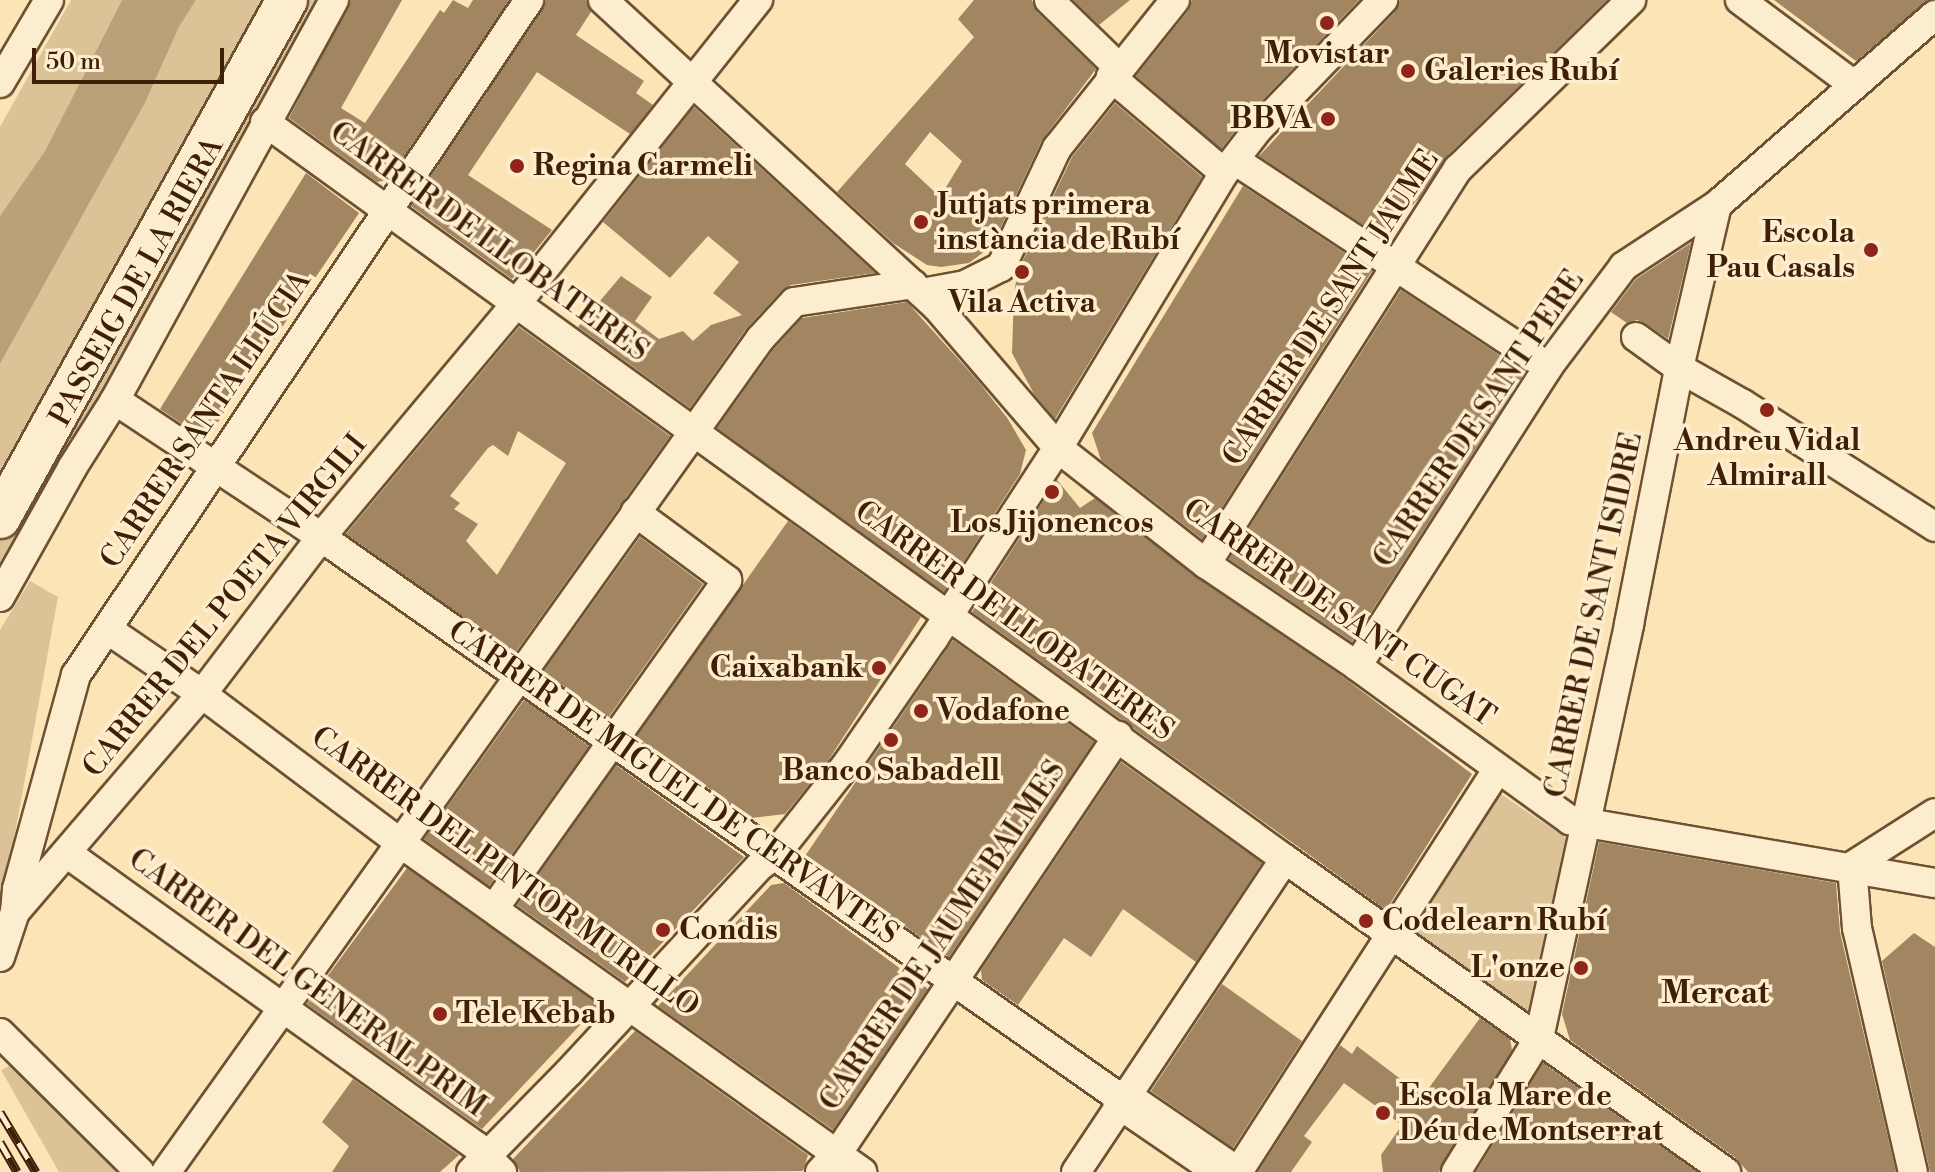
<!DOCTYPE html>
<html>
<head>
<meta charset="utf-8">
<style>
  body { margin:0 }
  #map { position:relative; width:1935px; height:1172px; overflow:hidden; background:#fbe4b5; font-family:"Libre Bodoni",serif }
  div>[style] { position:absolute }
  .green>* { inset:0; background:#dbc397 }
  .water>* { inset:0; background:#bba17a }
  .building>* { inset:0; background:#a18661 }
  .roads { filter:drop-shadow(2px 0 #6e5132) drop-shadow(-2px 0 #6e5132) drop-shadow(0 2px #6e5132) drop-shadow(0 -2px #6e5132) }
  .street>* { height:28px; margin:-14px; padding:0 14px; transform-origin:14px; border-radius:14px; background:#fcedcf }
  .secondary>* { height:40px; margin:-20px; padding:0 20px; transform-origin:20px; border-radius:20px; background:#fcedcf }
  .rail>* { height:9px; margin-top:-4.5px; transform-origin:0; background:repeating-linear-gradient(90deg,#fcedcf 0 18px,#3f2007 0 36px); box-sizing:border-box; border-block:2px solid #3f2007 }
  .dots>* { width:22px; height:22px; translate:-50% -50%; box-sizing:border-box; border:4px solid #fcedcf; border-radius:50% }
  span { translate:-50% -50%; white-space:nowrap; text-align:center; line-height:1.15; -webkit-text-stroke:7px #fcedcf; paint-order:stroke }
  .poi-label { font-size:30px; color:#3f2007; font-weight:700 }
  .left { translate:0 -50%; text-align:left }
  .right { translate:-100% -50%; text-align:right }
  .street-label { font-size:30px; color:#3f2007 }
  .neighbourhood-label { font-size:32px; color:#3f2007; font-weight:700 }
  .scale { position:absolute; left:32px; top:48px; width:192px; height:36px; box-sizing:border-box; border:4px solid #3f2007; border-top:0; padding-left:10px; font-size:24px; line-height:28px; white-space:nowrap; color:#3f2007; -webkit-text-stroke:6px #fcedcf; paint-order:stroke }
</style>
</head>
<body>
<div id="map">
  <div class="green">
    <i style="clip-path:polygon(71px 0,122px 0,45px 151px,0 216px,0 127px)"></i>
    <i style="clip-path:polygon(196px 0,323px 0,167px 282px,0 565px,0 364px,145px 103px,179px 27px)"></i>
    <i style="clip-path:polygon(30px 581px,58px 597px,0 916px,0 630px)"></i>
    <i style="clip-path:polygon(1495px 790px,1569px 840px,1532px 1017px,1405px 927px)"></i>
    <i style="clip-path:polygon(13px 1064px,121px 1172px,59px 1172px,1px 1070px)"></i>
  </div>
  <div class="water">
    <i style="clip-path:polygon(122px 0,196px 0,179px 27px,145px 103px,0 364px,0 216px,45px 151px)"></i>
  </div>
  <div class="building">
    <i style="clip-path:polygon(351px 0,402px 0,341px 108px,365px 123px,440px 10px,444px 13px,453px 0,468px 8px,473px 0,509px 0,388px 180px,377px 182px,289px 118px)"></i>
    <i style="clip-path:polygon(546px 0,586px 0,591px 12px,576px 35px,644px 81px,636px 93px,653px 105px,630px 134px,537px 72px,468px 175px,552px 230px,512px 279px,411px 206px,543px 9px)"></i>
    <i style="clip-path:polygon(evenodd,974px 0,1032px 0,1037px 12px,1096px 69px,1042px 140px,992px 246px,969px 263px,941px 267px,927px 265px,893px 243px,837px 192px,974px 37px,958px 19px,974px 0,930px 132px,962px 161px,940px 197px,905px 164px,930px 132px)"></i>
    <i style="clip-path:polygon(1073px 0,1130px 0,1099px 25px)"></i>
    <i style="clip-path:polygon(1192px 0,1359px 0,1246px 117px,1221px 149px,1136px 76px,1188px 11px)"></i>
    <i style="clip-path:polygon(1400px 0,1607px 0,1446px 157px,1420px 197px,1383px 238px,1259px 156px,1395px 12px)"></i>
    <i style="clip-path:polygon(1774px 0,1928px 0,1856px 61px)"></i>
    <i style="clip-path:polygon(1115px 103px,1202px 177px,1055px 419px,1034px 394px,1012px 353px,1014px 293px,1018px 271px,1072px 157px)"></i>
    <i style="clip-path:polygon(694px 107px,875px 273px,791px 285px,782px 290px,746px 329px,690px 408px,578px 327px,621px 276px,652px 297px,635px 321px,659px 339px,683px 331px,693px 341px,711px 325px,742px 315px,713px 293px,739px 262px,708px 236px,670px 278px,603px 222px)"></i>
    <i style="clip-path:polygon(306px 173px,359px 213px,206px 440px,160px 409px)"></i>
    <i style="clip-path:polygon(1243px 186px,1372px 271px,1202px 539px,1101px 460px,1092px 433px)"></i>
    <i style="clip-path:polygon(1691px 243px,1668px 339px,1645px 323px,1637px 320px,1627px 323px,1611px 312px,1636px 279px)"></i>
    <i style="clip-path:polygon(1401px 290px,1525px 372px,1352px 642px,1229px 559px)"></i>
    <i style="clip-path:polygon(907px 302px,978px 381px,1008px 419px,1026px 450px,1020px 474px,944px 592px,717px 428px,773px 350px,802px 318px)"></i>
    <i style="clip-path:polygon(evenodd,519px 327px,670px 436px,515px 653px,346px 534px,519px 327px,518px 431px,566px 463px,497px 575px,466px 541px,478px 524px,454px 509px,460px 503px,450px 496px,488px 448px,493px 445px,508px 456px,518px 431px)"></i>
    <i style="clip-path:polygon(1057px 480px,1080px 508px,1095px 498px,1196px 577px,1339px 674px,1472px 774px,1386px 910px,972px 612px)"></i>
    <i style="clip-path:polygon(788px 521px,921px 617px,826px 764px,785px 814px,751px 818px,636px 737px)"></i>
    <i style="clip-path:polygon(640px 537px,703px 584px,608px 718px,543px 672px)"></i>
    <i style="clip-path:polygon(953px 640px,1094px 742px,949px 957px,805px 856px)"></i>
    <i style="clip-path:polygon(524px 700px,589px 746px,489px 886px,424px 839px)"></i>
    <i style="clip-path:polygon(1121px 762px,1262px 863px,1196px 962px,1123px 909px,1091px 957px,1064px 938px,1018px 1005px,982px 980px,981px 970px)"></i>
    <i style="clip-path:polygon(616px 765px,744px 857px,625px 982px,517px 905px)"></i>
    <i style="clip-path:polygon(1599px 842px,1836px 883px,1840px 932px,1896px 1172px,1748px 1172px,1736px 1158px,1570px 1040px,1562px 1014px)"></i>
    <i style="clip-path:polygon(407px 868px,599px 1005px,482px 1129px,307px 1004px)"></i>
    <i style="clip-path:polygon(784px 883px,928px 989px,833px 1130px,658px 1006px,771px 885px)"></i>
    <i style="clip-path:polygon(1914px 933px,1935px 947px,1935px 1172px,1930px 1172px,1882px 961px)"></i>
    <i style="clip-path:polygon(1222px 984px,1302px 1041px,1233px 1148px,1151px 1091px)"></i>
    <i style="clip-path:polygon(1480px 1018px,1510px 1039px,1512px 1050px,1439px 1172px,1383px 1172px,1381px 1155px,1402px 1125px,1344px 1083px,1304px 1136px,1312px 1142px,1291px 1172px,1258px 1172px,1340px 1045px,1352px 1054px,1357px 1046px,1423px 1096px)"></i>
    <i style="clip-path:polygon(635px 1031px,808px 1155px,803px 1171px,520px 1172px,513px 1159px)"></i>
    <i style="clip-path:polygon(1543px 1063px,1697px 1172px,1476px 1172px)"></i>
    <i style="clip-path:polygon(353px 1079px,459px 1155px,440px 1172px,332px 1172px,349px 1146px,322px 1122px)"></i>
  </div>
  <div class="roads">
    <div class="street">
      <i style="left:603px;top:0;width:452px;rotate:42.6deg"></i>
      <i style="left:936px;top:306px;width:187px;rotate:49.3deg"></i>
      <i style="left:1058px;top:448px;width:188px;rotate:38.1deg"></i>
      <i style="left:1206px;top:564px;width:182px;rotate:34deg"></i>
      <i style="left:1357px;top:666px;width:263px;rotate:35.9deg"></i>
      <i style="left:1570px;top:820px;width:370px;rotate:9.8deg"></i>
      <i style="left:1049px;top:0;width:95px;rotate:44.1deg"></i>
      <i style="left:1117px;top:66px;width:13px;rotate:119deg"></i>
      <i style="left:1740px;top:0;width:142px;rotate:36.7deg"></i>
      <i style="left:1111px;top:77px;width:148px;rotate:40.3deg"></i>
      <i style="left:0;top:83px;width:96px;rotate:-59.4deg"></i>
      <i style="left:265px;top:122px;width:1258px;rotate:35.85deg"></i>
      <i style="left:1285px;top:859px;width:541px;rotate:35.37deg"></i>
      <i style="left:1236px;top:161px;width:374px;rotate:33.4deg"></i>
      <i style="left:922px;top:293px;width:44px;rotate:-10.5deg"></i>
      <i style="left:965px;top:285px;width:40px;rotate:-26.6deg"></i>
      <i style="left:1001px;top:267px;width:132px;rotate:-64.8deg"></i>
      <i style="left:1057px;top:148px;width:189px;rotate:-51.4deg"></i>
      <i style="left:1636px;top:337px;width:53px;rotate:35.8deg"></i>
      <i style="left:1679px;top:368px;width:73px;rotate:29.4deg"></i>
      <i style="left:1743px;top:404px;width:228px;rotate:32.6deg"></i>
      <i style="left:115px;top:400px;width:247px;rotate:33.6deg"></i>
      <i style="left:321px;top:537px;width:980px;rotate:35.07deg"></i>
      <i style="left:1206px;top:564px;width:469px;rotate:-57.5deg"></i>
      <i style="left:1458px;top:169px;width:242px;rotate:-44.3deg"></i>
      <i style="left:0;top:597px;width:148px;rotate:-60.8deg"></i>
      <i style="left:72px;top:468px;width:80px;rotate:-57.7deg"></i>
      <i style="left:115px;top:400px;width:456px;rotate:-61.3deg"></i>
      <i style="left:107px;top:629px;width:115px;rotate:34.4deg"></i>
      <i style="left:202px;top:694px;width:246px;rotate:36.9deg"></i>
      <i style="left:399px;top:842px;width:569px;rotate:35.48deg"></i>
      <i style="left:1357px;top:666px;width:355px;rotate:-57.4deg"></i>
      <i style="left:1548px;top:367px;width:126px;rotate:-53deg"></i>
      <i style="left:1624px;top:266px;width:111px;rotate:-33.3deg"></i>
      <i style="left:1717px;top:205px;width:289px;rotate:-41.1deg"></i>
      <i style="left:68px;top:854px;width:502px;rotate:35.59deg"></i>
      <i style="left:476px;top:1146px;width:37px;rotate:45deg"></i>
      <i style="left:1852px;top:866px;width:62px;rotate:85.4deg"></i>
      <i style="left:1857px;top:928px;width:250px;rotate:77.1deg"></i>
      <i style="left:1852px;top:866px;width:98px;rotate:-32.6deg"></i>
      <i style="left:495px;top:907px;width:401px;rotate:-54.6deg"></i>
      <i style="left:727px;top:580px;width:114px;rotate:-143.5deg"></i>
      <i style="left:15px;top:912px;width:23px;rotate:-85deg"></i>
      <i style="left:17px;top:889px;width:222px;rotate:-74.6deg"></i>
      <i style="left:76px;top:675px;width:813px;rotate:-56.13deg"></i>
      <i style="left:0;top:957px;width:47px;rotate:-71.6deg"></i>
      <i style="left:15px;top:912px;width:287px;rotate:-49.4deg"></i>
      <i style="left:202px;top:694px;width:197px;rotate:-52.8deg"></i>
      <i style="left:321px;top:537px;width:304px;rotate:-50.1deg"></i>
      <i style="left:516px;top:304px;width:389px;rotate:-51.5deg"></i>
      <i style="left:0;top:1033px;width:197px;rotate:44.8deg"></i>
      <i style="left:166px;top:1172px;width:1023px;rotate:-54.51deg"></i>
      <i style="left:760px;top:339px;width:50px;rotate:-47.4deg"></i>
      <i style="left:794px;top:302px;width:120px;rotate:-8.6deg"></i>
      <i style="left:471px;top:1172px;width:140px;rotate:-45.6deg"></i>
      <i style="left:569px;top:1072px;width:282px;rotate:-47.2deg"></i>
      <i style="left:761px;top:865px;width:16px;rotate:-35deg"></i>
      <i style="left:774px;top:856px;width:117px;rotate:-51.6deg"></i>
      <i style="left:847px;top:764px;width:153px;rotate:-55.4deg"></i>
      <i style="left:934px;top:638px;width:227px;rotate:-56.9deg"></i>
      <i style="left:1058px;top:448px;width:321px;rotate:-58.9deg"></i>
      <i style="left:1224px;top:173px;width:56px;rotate:-52.3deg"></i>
      <i style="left:1258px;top:129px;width:180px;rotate:-45.9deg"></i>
      <i style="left:820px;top:1172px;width:25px;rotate:-47deg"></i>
      <i style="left:837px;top:1154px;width:504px;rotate:-56.09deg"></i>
      <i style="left:1076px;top:1172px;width:376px;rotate:-56.3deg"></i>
      <i style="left:1238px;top:1172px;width:480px;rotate:-57.2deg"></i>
      <i style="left:1456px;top:1172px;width:158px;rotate:-58.2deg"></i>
      <i style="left:1539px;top:1038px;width:424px;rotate:-77.7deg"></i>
      <i style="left:1629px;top:624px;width:261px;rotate:-78.9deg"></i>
      <i style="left:1679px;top:368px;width:167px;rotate:-76.9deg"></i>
    </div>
    <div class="secondary">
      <i style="left:0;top:518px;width:592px;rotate:-61.01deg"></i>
      <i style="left:1123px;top:1100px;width:127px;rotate:34.4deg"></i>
    </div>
  </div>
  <div class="rail">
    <i style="left:0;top:1112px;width:70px;rotate:59deg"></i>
    <i style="left:0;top:1142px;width:34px;rotate:60deg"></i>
  </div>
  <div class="dots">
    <i style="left:1327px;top:23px;background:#8f2418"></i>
    <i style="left:1408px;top:71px;background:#8f2418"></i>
    <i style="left:1328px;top:119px;background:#8f2418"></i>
    <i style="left:517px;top:166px;background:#8f2418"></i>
    <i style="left:921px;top:222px;background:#8f2418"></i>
    <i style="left:1871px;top:250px;background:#8f2418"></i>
    <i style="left:1022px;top:272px;background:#8f2418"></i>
    <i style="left:1767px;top:410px;background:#8f2418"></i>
    <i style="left:1052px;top:492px;background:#8f2418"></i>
    <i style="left:879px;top:668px;background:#8f2418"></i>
    <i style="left:921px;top:711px;background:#8f2418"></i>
    <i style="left:891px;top:740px;background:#8f2418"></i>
    <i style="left:1366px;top:921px;background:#8f2418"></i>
    <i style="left:663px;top:930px;background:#8f2418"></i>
    <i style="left:1581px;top:968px;background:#8f2418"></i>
    <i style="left:440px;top:1014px;background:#8f2418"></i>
    <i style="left:1383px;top:1113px;background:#8f2418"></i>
  </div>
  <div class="poi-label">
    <span style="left:1327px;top:54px">Movistar</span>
    <span class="left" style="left:1424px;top:71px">Galeries Rubí</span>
    <span class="right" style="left:1312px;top:119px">BBVA</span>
    <span class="left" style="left:533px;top:166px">Regina Carmeli</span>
    <span class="left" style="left:937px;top:222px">Jutjats primera<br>instància de Rubí</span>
    <span class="right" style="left:1855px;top:250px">Escola<br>Pau Casals</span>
    <span style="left:1022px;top:303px">Vila Activa</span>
    <span style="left:1767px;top:458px">Andreu Vidal<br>Almirall</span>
    <span style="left:1052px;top:523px">Los Jijonencos</span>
    <span class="right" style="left:863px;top:668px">Caixabank</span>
    <span class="left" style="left:937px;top:711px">Vodafone</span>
    <span style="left:891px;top:771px">Banco Sabadell</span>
    <span class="left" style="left:1382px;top:921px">Codelearn Rubí</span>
    <span class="left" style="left:679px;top:930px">Condis</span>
    <span class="right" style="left:1565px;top:968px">L'onze</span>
    <span class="left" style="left:456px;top:1014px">Tele Kebab</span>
    <span class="left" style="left:1399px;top:1113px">Escola Mare de<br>Déu de Montserrat</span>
  </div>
  <div class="street-label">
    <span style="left:489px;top:242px;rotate:36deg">CARRER DE LLOBATERES</span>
    <span style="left:137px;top:282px;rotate:-61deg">PASSEIG DE LA RIERA</span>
    <span style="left:1331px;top:308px;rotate:-57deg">CARRER DE SANT JAUME</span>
    <span style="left:1479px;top:419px;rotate:-56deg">CARRER DE SANT PERE</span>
    <span style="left:206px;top:420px;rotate:-56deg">CARRER SANTA LLÚCIA</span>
    <span style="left:225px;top:606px;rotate:-51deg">CARRER DEL POETA VIRGILI</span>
    <span style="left:1339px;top:613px;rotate:35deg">CARRER DE SANT CUGAT</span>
    <span style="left:1594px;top:615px;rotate:-78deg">CARRER DE SANT ISIDRE</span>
    <span style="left:1014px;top:621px;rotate:36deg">CARRER DE LLOBATERES</span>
    <span style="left:673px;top:783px;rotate:35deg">CARRER DE MIGUEL DE CERVANTES</span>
    <span style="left:505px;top:872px;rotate:36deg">CARRER DEL PINTOR MURILLO</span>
    <span style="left:943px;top:936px;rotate:-56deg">CARRER DE JAUME BALMES</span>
    <span style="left:307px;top:983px;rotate:36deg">CARRER DEL GENERAL PRIM</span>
  </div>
  <div class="neighbourhood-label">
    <span style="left:1715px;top:993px">Mercat</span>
  </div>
  <div class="scale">50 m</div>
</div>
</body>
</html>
